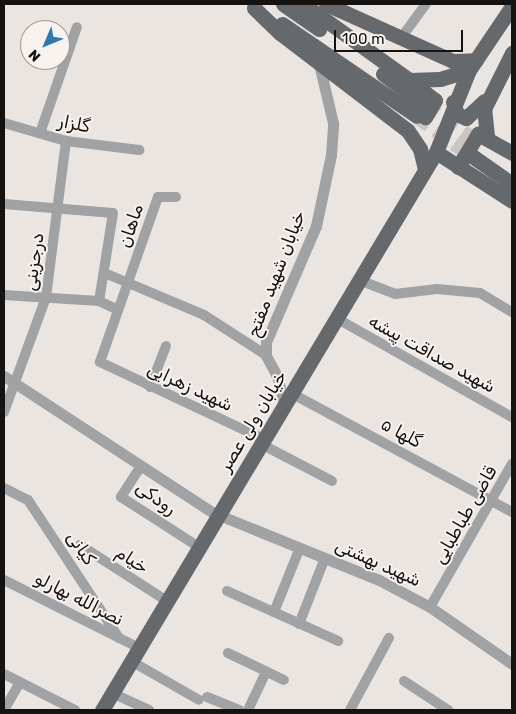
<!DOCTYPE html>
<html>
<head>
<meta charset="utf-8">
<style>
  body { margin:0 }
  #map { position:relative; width:516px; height:714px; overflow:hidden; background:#ebe5e2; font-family:Rubik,"Noto Sans Arabic",sans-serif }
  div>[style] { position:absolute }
  .primary-tunnel>* { height:15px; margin-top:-7.5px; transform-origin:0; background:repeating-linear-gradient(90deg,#cbc6c3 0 15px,transparent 0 23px) }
  .minor>* { height:10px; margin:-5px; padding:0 5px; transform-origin:5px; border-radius:5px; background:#a0a2a3 }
  .tertiary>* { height:11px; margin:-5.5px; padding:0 5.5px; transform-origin:5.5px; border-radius:5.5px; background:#a0a2a3 }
  .primary>* { height:15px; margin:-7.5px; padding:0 7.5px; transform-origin:7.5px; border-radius:7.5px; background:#65696c }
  span { translate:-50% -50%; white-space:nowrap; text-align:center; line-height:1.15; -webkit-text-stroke:4px #f8f2ef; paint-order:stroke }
  .street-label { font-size:18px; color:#151312 }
  .frame { position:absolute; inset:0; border:5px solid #151312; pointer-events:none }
  .north { position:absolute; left:20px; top:20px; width:50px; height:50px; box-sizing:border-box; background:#f8f2ef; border:1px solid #9d9997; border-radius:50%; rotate:225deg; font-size:14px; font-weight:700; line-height:20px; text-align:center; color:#151312 }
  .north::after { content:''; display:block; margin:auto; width:18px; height:22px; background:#3079ad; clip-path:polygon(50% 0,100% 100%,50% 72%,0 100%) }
  .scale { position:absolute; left:334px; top:30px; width:129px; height:22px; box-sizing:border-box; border:2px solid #151312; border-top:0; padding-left:6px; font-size:15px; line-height:18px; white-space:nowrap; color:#151312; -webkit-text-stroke:4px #f8f2ef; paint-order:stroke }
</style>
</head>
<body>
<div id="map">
  <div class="primary-tunnel">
    <i style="left:425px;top:105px;width:66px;rotate:35.1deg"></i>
    <i style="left:417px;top:116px;width:68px;rotate:36deg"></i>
  </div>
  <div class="minor">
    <i style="left:401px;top:38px;width:42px;rotate:-53.7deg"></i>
    <i style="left:4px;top:123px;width:65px;rotate:16.2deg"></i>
    <i style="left:66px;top:141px;width:74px;rotate:7deg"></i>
    <i style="left:40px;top:133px;width:112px;rotate:-70.8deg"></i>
    <i style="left:176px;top:197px;width:18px;rotate:180deg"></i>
    <i style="left:158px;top:197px;width:175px;rotate:109.4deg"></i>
    <i style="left:100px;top:362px;width:181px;rotate:25.2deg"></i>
    <i style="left:4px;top:204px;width:109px;rotate:4.7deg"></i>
    <i style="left:113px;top:213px;width:89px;rotate:99deg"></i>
    <i style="left:107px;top:274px;width:105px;rotate:22.9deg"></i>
    <i style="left:204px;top:315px;width:74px;rotate:32.8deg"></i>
    <i style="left:359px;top:280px;width:39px;rotate:21deg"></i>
    <i style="left:395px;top:294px;width:42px;rotate:-6.8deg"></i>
    <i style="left:437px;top:289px;width:43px;rotate:5.3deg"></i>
    <i style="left:480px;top:293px;width:37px;rotate:31deg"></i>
    <i style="left:4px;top:295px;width:95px;rotate:3.6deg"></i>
    <i style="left:99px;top:301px;width:21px;rotate:25deg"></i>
    <i style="left:336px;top:318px;width:202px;rotate:29.4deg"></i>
    <i style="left:150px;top:387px;width:44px;rotate:-68.7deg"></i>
    <i style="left:291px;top:393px;width:251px;rotate:28.3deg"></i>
    <i style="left:4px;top:412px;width:122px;rotate:-69.9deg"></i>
    <i style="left:46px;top:297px;width:157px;rotate:-82.7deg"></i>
    <i style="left:261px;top:444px;width:80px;rotate:27.5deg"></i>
    <i style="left:141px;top:466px;width:37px;rotate:123deg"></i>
    <i style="left:121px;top:497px;width:93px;rotate:32.7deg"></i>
    <i style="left:4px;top:488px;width:27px;rotate:27deg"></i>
    <i style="left:28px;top:500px;width:165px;rotate:56.6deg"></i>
    <i style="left:80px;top:545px;width:103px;rotate:32.8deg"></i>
    <i style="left:4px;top:580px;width:151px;rotate:26.7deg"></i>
    <i style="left:227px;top:591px;width:122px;rotate:24.2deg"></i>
    <i style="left:430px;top:607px;width:165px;rotate:-60.2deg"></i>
    <i style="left:274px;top:612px;width:67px;rotate:-68deg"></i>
    <i style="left:299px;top:624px;width:71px;rotate:-68.5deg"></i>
    <i style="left:228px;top:653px;width:62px;rotate:25.7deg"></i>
    <i style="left:131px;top:661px;width:78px;rotate:29.8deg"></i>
    <i style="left:4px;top:674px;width:80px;rotate:26.9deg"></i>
    <i style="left:404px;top:681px;width:53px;rotate:33.4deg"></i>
    <i style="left:112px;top:693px;width:41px;rotate:24.7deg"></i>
    <i style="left:207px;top:697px;width:35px;rotate:22deg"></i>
    <i style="left:4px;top:710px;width:32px;rotate:-60deg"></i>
    <i style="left:248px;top:710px;width:42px;rotate:-64.7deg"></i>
    <i style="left:350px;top:710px;width:82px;rotate:-61.6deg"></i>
  </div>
  <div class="tertiary">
    <i style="left:4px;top:376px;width:256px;rotate:33.2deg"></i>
    <i style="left:284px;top:405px;width:28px;rotate:-103deg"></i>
    <i style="left:278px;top:378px;width:26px;rotate:-118deg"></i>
    <i style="left:266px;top:355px;width:13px;rotate:-90deg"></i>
    <i style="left:266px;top:342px;width:126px;rotate:-66.7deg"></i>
    <i style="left:316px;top:226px;width:73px;rotate:-78.1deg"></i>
    <i style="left:331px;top:155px;width:32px;rotate:-86deg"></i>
    <i style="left:333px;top:123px;width:61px;rotate:-103.3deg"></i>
    <i style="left:219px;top:515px;width:173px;rotate:22.1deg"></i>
    <i style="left:379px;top:580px;width:58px;rotate:27.9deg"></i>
    <i style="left:430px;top:607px;width:100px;rotate:34.8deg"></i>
  </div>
  <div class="primary">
    <i style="left:283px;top:4px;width:44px;rotate:34.8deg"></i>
    <i style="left:303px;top:4px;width:130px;rotate:35.6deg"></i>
    <i style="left:409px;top:80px;width:31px;rotate:-2deg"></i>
    <i style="left:440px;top:79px;width:30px;rotate:-17deg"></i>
    <i style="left:326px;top:4px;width:139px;rotate:24.2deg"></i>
    <i style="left:453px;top:61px;width:23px;rotate:-2deg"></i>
    <i style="left:254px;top:8px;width:36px;rotate:44deg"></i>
    <i style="left:280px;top:33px;width:161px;rotate:37.4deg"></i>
    <i style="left:408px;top:131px;width:22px;rotate:56deg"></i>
    <i style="left:420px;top:149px;width:21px;rotate:76deg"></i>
    <i style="left:282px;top:24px;width:163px;rotate:34.3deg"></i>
    <i style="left:383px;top:74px;width:52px;rotate:36.4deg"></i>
    <i style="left:409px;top:80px;width:33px;rotate:38deg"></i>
    <i style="left:435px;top:100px;width:20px;rotate:120deg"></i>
    <i style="left:453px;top:102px;width:13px;rotate:72deg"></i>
    <i style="left:457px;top:114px;width:10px;rotate:24deg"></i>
    <i style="left:466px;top:118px;width:25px;rotate:-43deg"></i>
    <i style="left:487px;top:136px;width:27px;rotate:-96deg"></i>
    <i style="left:484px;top:109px;width:63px;rotate:-63.4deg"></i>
    <i style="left:436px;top:152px;width:90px;rotate:32.8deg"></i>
    <i style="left:472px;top:156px;width:49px;rotate:35deg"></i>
    <i style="left:458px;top:167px;width:39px;rotate:-59deg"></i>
    <i style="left:478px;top:134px;width:39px;rotate:29deg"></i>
    <i style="left:102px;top:710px;width:650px;rotate:-59.1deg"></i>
    <i style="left:436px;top:152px;width:88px;rotate:-68.1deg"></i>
    <i style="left:469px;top:70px;width:77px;rotate:-56.1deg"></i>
  </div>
  <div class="street-label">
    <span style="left:74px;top:124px;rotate:11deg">گلزار</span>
    <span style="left:131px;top:226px;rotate:-72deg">ماهان</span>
    <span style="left:34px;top:262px;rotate:-82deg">درجزینی</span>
    <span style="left:276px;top:274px;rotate:-69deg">خیابان شهید مفتح</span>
    <span style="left:432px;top:354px;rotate:29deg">شهید صداقت پیشه</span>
    <span style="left:190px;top:387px;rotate:25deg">شهید زهرایی</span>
    <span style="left:253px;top:421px;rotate:-59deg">خیابان ولی عصر</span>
    <span style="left:401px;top:433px;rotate:28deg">گلها ۵</span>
    <span style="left:156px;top:498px;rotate:36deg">رودکی</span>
    <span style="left:465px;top:515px;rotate:-60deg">قاضی طباطبایی</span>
    <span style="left:81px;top:548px;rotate:56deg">کیانی</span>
    <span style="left:132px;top:560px;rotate:33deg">خیام</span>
    <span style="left:378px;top:563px;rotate:24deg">شهید بهشتی</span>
    <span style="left:79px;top:599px;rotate:27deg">نصرالله بهارلو</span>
  </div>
  <div class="frame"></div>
  <div class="north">N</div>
  <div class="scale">100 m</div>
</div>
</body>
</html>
